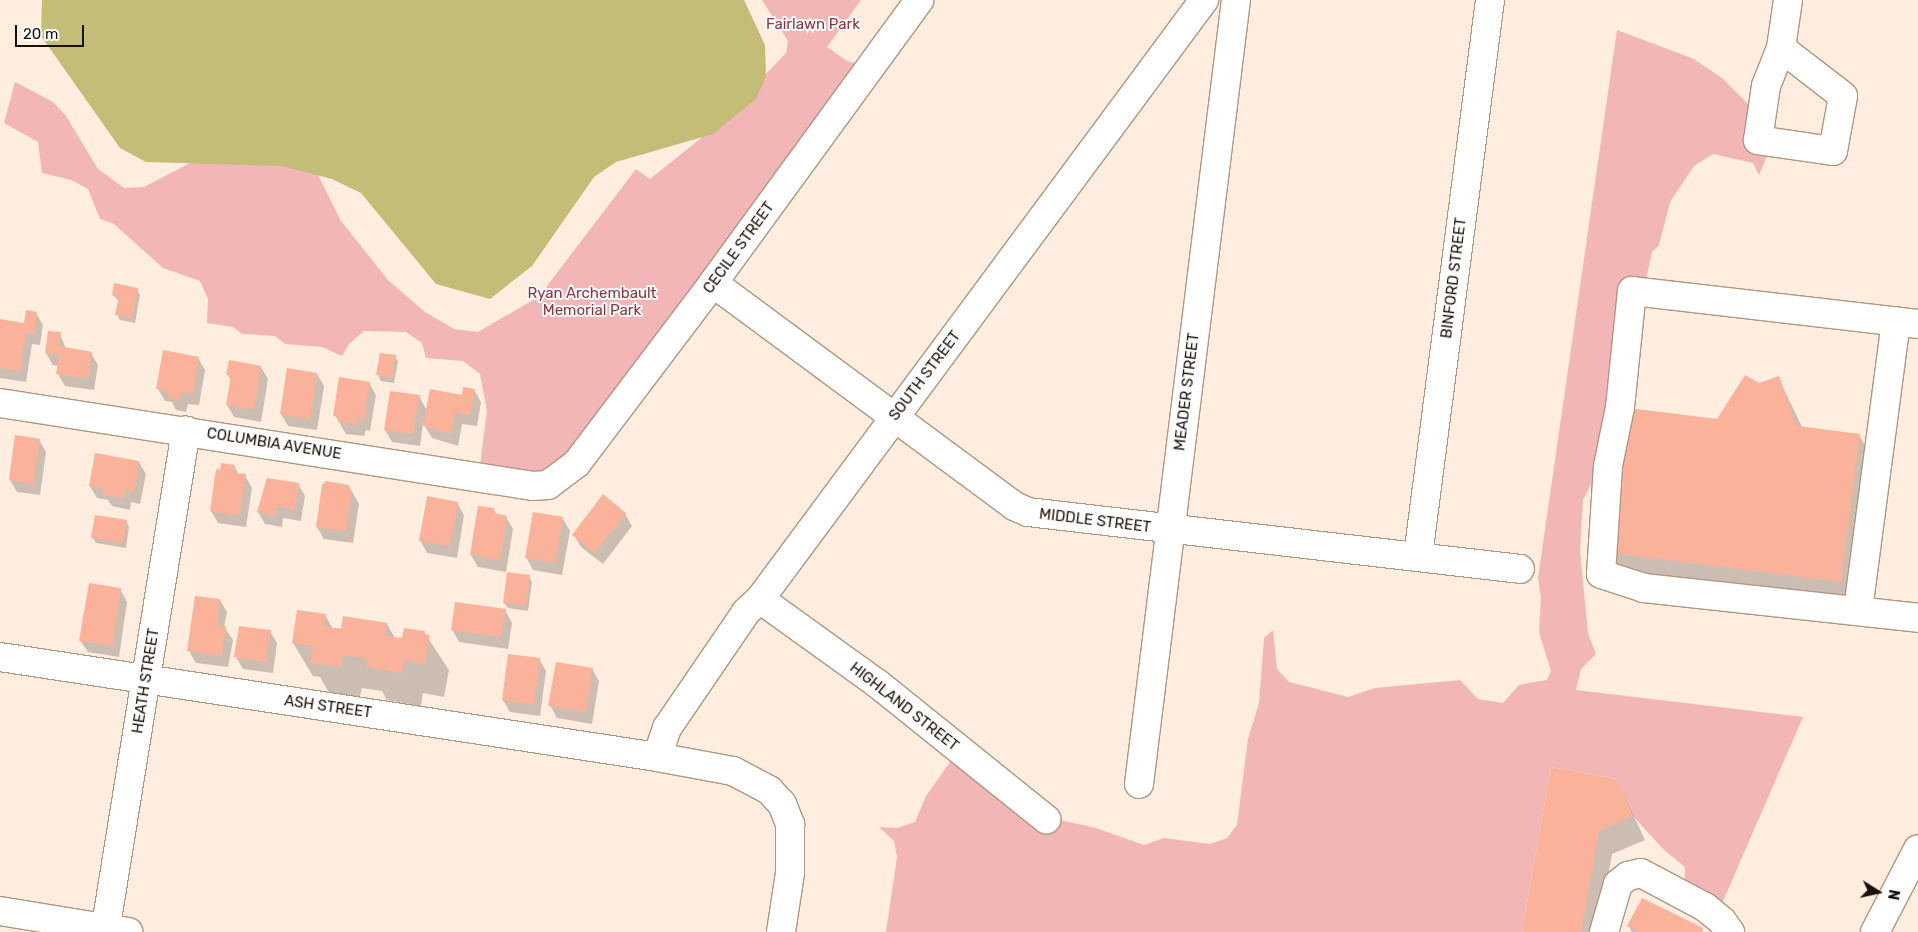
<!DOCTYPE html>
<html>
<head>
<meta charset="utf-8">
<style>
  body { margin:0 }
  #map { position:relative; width:1918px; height:932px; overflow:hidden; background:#ffeddf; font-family:Rubik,sans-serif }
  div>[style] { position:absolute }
  .green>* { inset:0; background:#f2b6b7 }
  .water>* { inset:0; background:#c3bd77 }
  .shadow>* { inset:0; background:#0003 }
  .building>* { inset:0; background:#fab29a }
  .roads { filter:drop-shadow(1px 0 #b19680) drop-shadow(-1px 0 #b19680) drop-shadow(0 1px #b19680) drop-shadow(0 -1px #b19680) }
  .minor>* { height:28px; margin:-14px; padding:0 14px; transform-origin:14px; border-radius:14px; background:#fff }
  span { translate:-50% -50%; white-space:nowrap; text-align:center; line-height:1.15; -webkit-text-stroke:4px #fefefe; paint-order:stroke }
  .park-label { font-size:15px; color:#8d343d }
  .street-label { font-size:15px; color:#191008 }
  .north { position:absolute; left:1853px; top:867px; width:50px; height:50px; -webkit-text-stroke:4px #fefefe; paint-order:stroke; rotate:100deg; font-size:14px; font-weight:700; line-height:20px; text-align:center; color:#191008 }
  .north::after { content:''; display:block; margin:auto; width:18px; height:22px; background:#191008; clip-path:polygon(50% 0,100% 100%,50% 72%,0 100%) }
  .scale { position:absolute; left:15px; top:25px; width:69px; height:22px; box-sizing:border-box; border:2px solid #191008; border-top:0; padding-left:6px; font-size:15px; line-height:18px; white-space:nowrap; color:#191008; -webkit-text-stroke:4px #fefefe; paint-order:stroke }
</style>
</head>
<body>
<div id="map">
  <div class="green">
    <i style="clip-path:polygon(762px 0,861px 0,827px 47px,847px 61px,859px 64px,550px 483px,479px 473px,487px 411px,480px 374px,463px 361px,426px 358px,422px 343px,406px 332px,364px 331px,349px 344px,342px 356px,322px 347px,285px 344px,275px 336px,242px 334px,233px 327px,207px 323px,208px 299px,200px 281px,163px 268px,114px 224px,100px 219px,88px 189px,71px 180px,42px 173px,38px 142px,4px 123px,15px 82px,53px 102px,66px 116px,98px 169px,124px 188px,144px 187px,188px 164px,253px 145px,318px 175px,341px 221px,388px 280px,425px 312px,454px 329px,478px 332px,545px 293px,547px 286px,636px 169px,650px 179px,715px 127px,786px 53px,788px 41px)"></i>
    <i style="clip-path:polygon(1617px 30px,1694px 59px,1723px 79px,1748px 104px,1765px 135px,1767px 156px,1759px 175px,1753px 163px,1713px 154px,1694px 166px,1670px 202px,1659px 245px,1652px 252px,1608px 451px,1583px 500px,1580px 551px,1588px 633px,1596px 654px,1581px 669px,1576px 690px,1803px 717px,1720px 908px,1685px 889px,1685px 867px,1664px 850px,1633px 816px,1617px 779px,1551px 767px,1522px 932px,886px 932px,897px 857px,894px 841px,879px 827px,897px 828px,915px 822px,926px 796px,957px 752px,1042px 816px,1096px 828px,1144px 845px,1164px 838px,1210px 844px,1227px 838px,1237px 825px,1248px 739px,1259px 703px,1264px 638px,1273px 630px,1277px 669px,1289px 682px,1348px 697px,1375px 688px,1460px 680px,1478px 699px,1503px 703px,1519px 685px,1547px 680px,1551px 671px,1539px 632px,1541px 598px,1538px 578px)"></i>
  </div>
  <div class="water">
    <i style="clip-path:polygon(42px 0,744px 0,765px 45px,766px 76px,756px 99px,713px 134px,616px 162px,594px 177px,532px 266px,490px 299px,436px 284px,361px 193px,332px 179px,282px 166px,146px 162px,120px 148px,41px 36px)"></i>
  </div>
  <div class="shadow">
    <i style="clip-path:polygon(137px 289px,140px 295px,135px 323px,120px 320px,117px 315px,119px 301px,113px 295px)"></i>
    <i style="clip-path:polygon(36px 313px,43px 325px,40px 345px,32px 344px,26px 382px,0 378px,0 320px,25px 324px)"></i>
    <i style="clip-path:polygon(60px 334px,66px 349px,91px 353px,98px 365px,94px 390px,65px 386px,58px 374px,59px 366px,53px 365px,46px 353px)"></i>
    <i style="clip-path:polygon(395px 356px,398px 362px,394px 383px,381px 381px,378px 375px)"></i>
    <i style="clip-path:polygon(198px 358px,205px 370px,199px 405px,188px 404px,186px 412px,176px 410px,172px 402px,165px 401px,158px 389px)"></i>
    <i style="clip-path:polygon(261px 367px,268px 379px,261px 422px,234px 417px,227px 405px,231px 381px,228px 375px)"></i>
    <i style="clip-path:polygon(317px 374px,324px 386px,317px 430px,288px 426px,281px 414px)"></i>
    <i style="clip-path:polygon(1778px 377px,1802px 427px,1859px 435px,1873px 459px,1854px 605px,1617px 575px,1603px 552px,1717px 421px,1758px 385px)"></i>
    <i style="clip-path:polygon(369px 383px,376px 395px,370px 431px,366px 430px,364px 436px,346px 434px,335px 415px)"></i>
    <i style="clip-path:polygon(474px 390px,481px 402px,477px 426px,462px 424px,458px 446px,432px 438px,423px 423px,420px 446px,392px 442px,385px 430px,419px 396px,427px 411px)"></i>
    <i style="clip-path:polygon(39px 440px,46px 452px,40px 495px,17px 492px,10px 480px)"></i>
    <i style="clip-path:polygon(96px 454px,139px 462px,146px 474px,140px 504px,131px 502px,130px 510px,112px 506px,108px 500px,97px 498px,90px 486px)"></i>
    <i style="clip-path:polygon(234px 466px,239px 475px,245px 476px,252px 488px,246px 527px,218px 523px,211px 511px)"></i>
    <i style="clip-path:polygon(298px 484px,305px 496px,301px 521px,283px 518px,282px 527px,265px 524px,258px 512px)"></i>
    <i style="clip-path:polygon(349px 486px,359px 504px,353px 543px,324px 539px,317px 527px)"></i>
    <i style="clip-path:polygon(457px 503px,464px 515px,457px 558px,427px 553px,420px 540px)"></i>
    <i style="clip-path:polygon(494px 510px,497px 515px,506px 517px,513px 529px,506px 572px,478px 567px,471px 555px)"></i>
    <i style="clip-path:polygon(625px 514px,632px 526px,603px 564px,581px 547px,574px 535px)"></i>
    <i style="clip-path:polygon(563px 519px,570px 531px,562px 575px,533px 570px,526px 557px)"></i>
    <i style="clip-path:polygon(126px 521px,129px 527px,126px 548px,96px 543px,92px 537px)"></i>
    <i style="clip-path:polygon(529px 577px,532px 582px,528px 611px,508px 608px,504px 603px)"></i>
    <i style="clip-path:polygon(120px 589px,127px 602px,119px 657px,88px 652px,80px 640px)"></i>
    <i style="clip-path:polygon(220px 600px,227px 612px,224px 627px,233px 640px,228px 667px,196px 663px,189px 651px)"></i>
    <i style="clip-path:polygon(505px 610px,512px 623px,508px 649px,459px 642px,452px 629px)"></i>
    <i style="clip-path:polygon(325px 615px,333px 629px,387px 624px,395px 638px,403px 640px,424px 632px,449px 670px,444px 697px,423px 693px,421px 706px,387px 700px,382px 691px,362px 688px,359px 700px,331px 696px,320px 677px,313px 676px,293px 643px)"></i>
    <i style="clip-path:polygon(270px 631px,277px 643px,273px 673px,243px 669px,236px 657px)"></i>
    <i style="clip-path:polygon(539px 659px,546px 671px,540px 716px,510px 712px,503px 700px)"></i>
    <i style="clip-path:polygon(592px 669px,599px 681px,592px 724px,557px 718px,550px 705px)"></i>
    <i style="clip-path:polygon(1617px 780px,1645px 840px,1612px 854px,1598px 932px,1523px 932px)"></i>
    <i style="clip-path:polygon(1629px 926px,1702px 929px,1703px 932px,1632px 932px)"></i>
  </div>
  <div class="building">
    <i style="clip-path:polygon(114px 283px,138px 288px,132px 318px,115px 315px,119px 296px,112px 295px)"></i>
    <i style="clip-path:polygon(26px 310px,37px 312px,34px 334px,26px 332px,20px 371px,0 368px,0 319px,24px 323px)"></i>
    <i style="clip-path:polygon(48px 331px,61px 332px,59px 346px,92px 352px,88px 379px,56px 374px,59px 355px,45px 353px)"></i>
    <i style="clip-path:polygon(163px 350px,199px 357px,193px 394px,181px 392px,180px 400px,168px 398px,169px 391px,156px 389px)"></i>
    <i style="clip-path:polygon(380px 353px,396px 355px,392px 378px,376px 375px)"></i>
    <i style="clip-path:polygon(229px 360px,261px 366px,254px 410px,226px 405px,231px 376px,226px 375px)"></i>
    <i style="clip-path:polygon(287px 368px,317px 373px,310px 419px,280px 414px)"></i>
    <i style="clip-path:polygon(1745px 375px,1759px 383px,1779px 376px,1797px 426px,1860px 434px,1841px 582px,1602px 552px,1620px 407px,1717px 419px)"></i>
    <i style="clip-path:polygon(339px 377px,370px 382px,364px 419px,359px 419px,358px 425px,338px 422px,339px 417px,333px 416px)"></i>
    <i style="clip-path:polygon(463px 387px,475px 389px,470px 415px,455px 412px,451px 434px,423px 426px,430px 389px,462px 395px)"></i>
    <i style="clip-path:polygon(390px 391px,420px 395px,413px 434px,384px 430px)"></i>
    <i style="clip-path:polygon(15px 435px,40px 439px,33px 484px,9px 480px)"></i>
    <i style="clip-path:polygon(95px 453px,139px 461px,134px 492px,125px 491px,124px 498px,103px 495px,104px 489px,89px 486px)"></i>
    <i style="clip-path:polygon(221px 463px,235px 465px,233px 473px,246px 474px,239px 516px,210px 511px,216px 469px,220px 470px)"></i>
    <i style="clip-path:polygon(267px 478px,299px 483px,295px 510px,277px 506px,276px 515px,257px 512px)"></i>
    <i style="clip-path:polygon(326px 481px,349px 485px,349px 490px,352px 491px,346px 531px,316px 527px,322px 485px)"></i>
    <i style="clip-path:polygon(603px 494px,626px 513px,595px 553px,572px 535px)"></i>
    <i style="clip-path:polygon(427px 496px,458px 502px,450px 546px,419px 541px)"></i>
    <i style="clip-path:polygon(478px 506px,494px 508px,494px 513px,507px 516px,500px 560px,470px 555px)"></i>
    <i style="clip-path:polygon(533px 512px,563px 517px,555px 563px,525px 558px)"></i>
    <i style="clip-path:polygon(95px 515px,127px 520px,123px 543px,91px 538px)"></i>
    <i style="clip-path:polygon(507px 572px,530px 575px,526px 606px,503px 603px)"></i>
    <i style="clip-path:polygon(89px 583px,121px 588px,112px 646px,79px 641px)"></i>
    <i style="clip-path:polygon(195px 596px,220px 599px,217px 625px,226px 626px,222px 656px,187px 651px)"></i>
    <i style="clip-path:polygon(455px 602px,506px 609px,501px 637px,451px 630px)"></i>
    <i style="clip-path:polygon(297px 610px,326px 614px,324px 626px,341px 629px,343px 616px,387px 623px,385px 636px,402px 638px,404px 628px,425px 631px,424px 634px,430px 635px,425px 664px,404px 660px,402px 673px,367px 667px,368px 659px,343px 655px,341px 667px,310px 663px,313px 646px,292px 643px)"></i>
    <i style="clip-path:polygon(239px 626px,271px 630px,266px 662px,234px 657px)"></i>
    <i style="clip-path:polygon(508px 654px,540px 658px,534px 705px,502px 700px)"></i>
    <i style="clip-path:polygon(556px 662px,593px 668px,586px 712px,548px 706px)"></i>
    <i style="clip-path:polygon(1551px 767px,1617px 779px,1633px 816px,1599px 831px,1581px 932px,1522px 932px)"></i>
    <i style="clip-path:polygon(1642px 898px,1703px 928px,1701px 932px,1638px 932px,1627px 926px)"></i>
  </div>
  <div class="roads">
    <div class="minor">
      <i style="left:1781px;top:48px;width:78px;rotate:37.7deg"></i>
      <i style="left:1843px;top:96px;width:56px;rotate:100.3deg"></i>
      <i style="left:1833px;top:151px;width:76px;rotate:-171.7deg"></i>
      <i style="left:1758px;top:140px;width:55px;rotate:-81.6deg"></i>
      <i style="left:1766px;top:86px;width:41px;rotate:-68.5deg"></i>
      <i style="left:1781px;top:48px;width:49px;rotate:-81.7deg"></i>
      <i style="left:713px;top:283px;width:375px;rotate:36.5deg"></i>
      <i style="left:1014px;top:506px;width:15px;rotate:23deg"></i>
      <i style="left:1028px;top:512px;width:495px;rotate:6.6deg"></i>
      <i style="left:1918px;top:324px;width:288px;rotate:-173.4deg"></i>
      <i style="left:1632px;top:291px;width:117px;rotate:95.9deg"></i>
      <i style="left:1620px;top:407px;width:60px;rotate:101.5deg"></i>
      <i style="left:1608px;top:466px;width:108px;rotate:93.7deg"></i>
      <i style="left:1601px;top:574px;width:45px;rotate:18deg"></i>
      <i style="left:1644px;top:588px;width:276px;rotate:6.2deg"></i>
      <i style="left:0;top:403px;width:539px;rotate:8.85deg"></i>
      <i style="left:533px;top:486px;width:15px;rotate:-4deg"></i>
      <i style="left:548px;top:485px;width:36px;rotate:-37deg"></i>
      <i style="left:577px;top:463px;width:226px;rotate:-52.9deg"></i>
      <i style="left:713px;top:283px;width:350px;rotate:-53.9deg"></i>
      <i style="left:1418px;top:556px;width:561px;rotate:-82.62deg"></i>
      <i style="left:760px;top:599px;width:145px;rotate:35.8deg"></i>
      <i style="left:878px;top:684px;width:216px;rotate:38.8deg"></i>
      <i style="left:1858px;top:610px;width:291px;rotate:-82.5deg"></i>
      <i style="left:0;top:657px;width:665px;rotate:8.65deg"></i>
      <i style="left:657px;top:757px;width:77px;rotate:10.4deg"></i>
      <i style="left:733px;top:771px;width:41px;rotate:27.8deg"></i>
      <i style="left:769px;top:790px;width:19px;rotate:47deg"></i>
      <i style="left:782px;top:804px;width:22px;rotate:68deg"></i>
      <i style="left:790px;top:824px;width:49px;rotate:90deg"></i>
      <i style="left:790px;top:873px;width:60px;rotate:98.7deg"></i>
      <i style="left:657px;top:757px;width:31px;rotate:-71deg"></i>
      <i style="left:667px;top:728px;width:140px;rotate:-55.7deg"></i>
      <i style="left:746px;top:612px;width:19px;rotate:-43deg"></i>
      <i style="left:760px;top:599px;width:746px;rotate:-53.45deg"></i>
      <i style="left:1139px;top:784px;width:790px;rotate:-82.95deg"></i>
      <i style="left:0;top:911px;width:130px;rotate:9.3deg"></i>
      <i style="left:105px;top:932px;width:508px;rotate:-80.83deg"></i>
      <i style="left:1604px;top:932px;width:50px;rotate:-73.7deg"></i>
      <i style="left:1618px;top:884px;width:13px;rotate:-39deg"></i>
      <i style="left:1628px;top:876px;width:13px;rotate:-13deg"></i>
      <i style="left:1641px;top:873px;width:72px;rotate:28deg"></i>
      <i style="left:1705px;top:907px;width:22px;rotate:39deg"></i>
      <i style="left:1722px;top:921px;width:14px;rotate:54deg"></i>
      <i style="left:1875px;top:932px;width:93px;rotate:-62.6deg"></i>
    </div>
  </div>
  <div class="park-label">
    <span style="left:813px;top:25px">Fairlawn Park</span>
    <span style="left:592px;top:302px">Ryan Archembault<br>Memorial Park</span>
  </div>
  <div class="street-label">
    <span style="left:739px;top:248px;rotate:-54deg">CECILE STREET</span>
    <span style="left:1454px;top:278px;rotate:-83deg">BINFORD STREET</span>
    <span style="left:925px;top:376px;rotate:-53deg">SOUTH STREET</span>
    <span style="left:1187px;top:392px;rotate:-83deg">MEADER STREET</span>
    <span style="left:274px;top:444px;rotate:9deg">COLUMBIA AVENUE</span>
    <span style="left:1095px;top:521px;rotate:7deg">MIDDLE STREET</span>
    <span style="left:146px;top:681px;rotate:-81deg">HEATH STREET</span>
    <span style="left:328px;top:707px;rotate:8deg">ASH STREET</span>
    <span style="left:904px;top:707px;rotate:38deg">HIGHLAND STREET</span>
  </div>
  <div class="north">N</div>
  <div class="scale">20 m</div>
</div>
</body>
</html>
